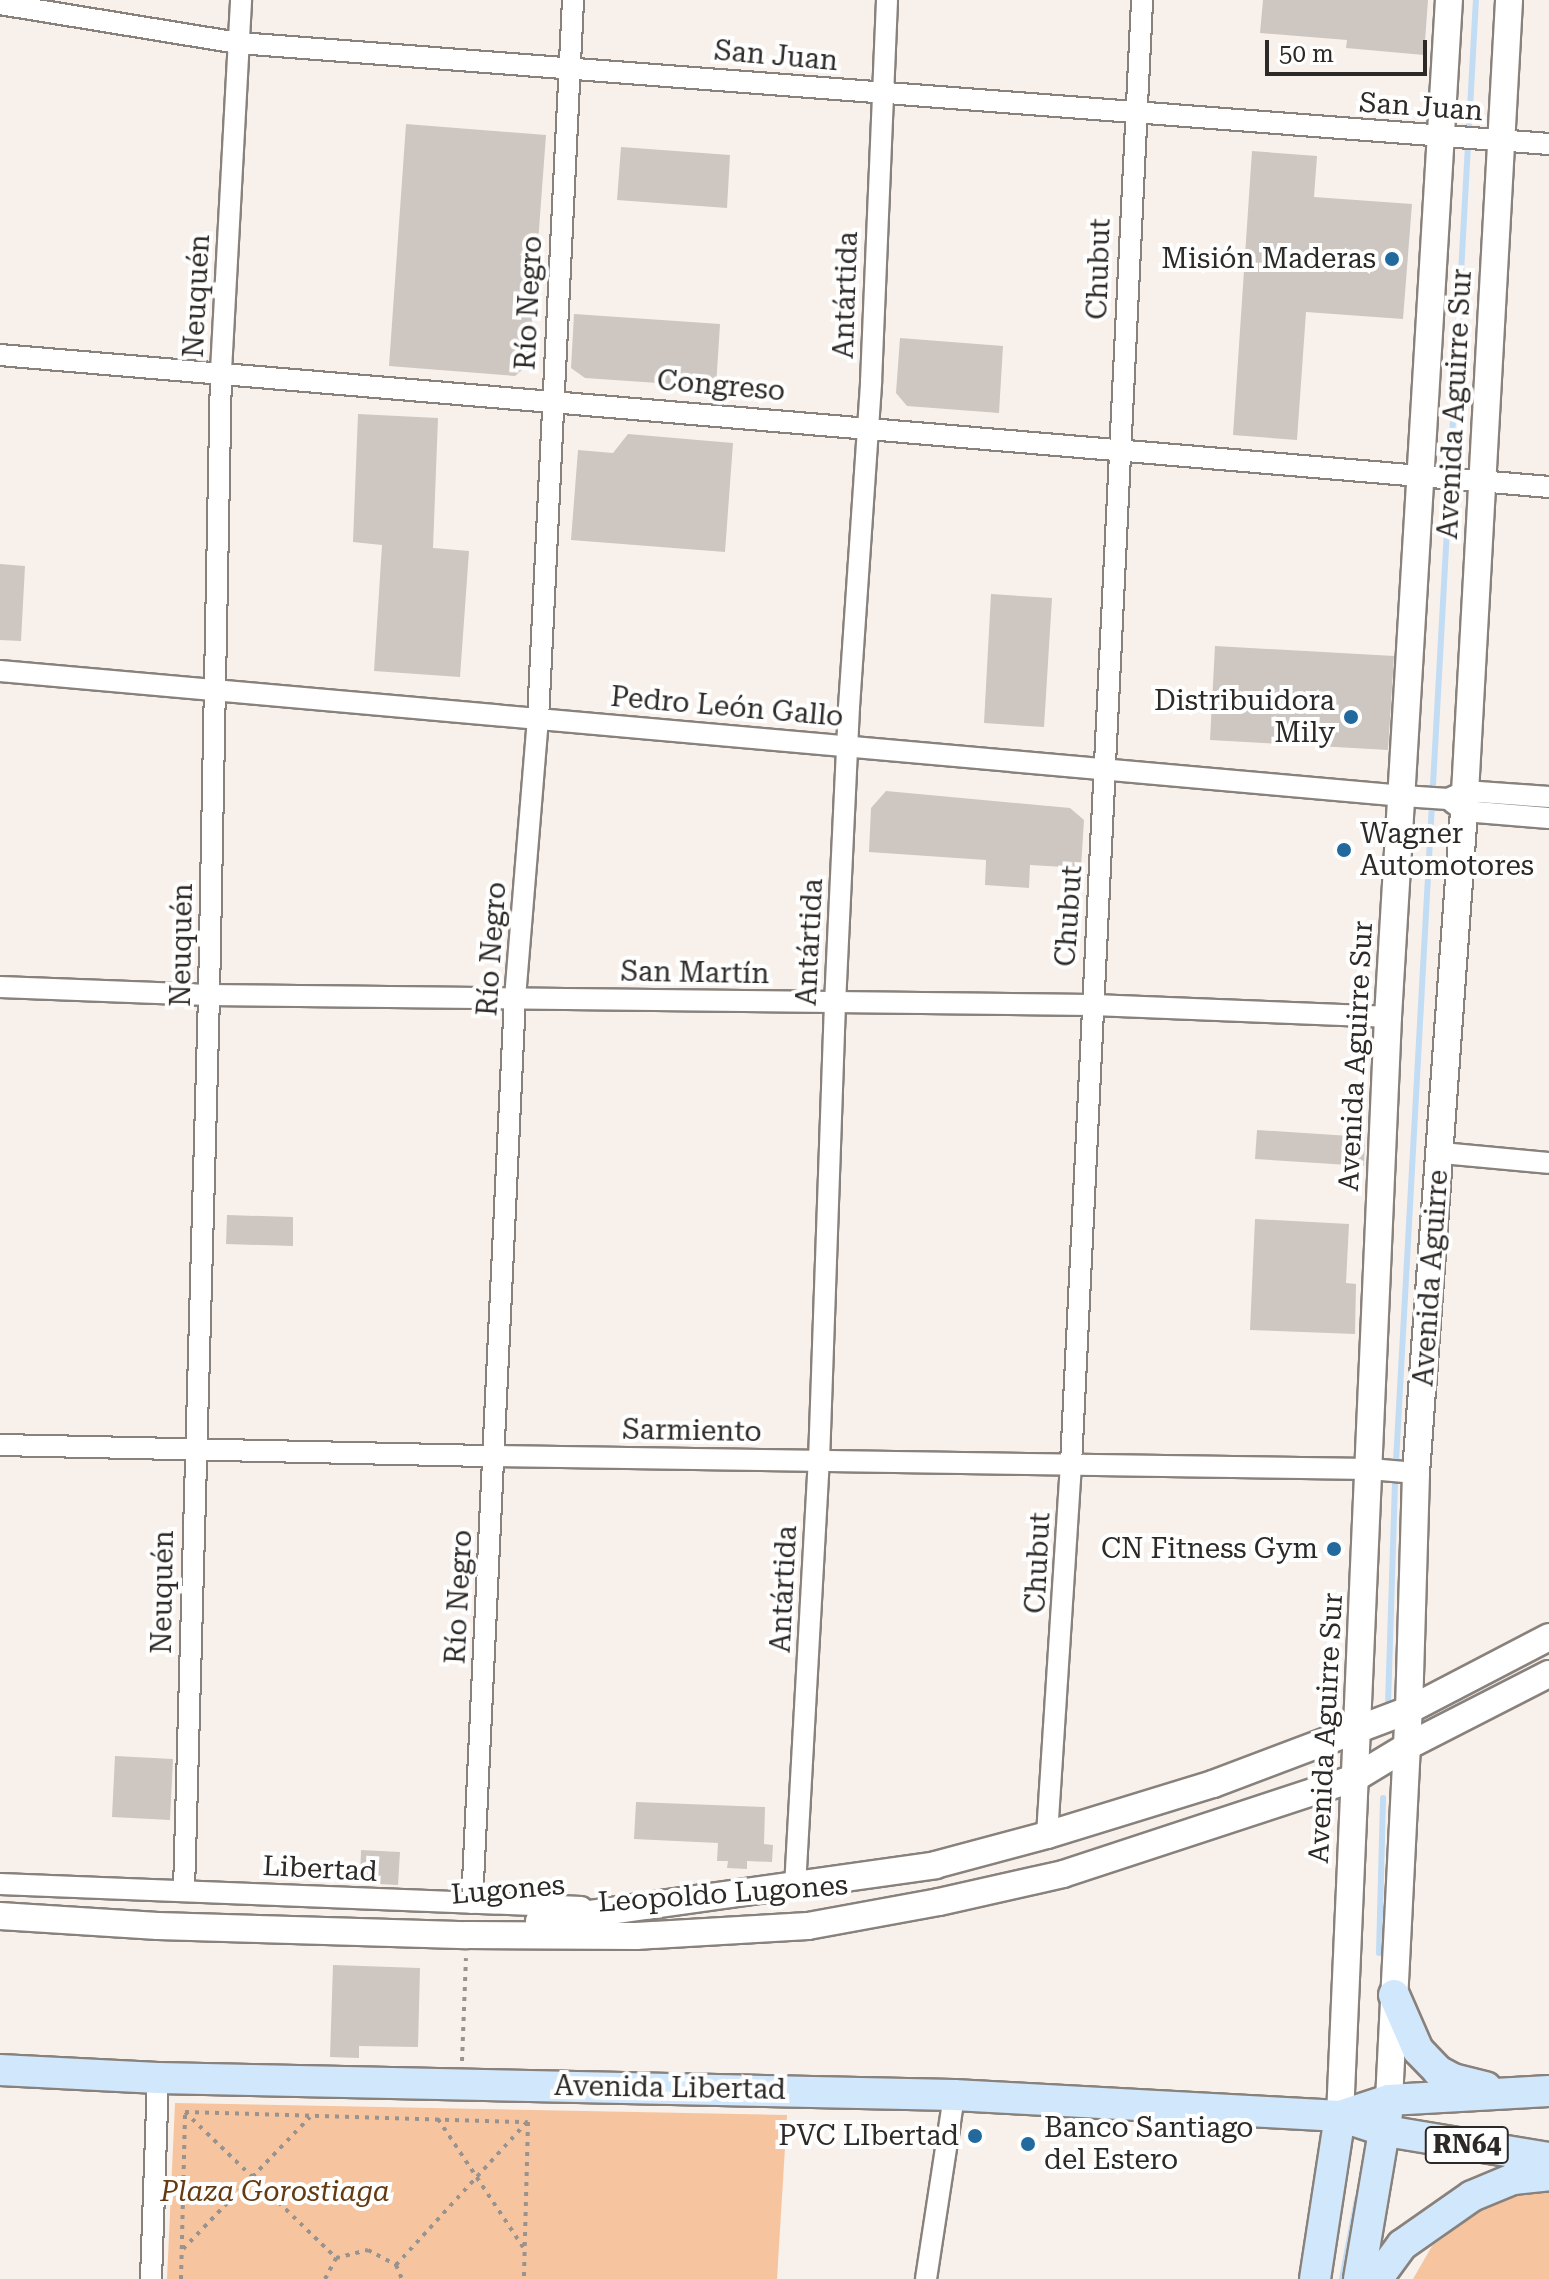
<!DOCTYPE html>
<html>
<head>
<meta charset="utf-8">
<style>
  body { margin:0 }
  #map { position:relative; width:1549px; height:2279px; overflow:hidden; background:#f8f1eb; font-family:"Roboto Serif",serif }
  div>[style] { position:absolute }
  .green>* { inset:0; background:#f6c59f }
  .stream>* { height:6px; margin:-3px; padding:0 3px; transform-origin:3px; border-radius:3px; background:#c2dcf3 }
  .building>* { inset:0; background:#cdc6c1 }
  .path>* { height:4px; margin-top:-2px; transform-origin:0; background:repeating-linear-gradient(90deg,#98938f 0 4px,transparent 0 10px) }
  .roads { filter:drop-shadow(2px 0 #88817c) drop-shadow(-2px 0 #88817c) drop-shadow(0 2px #88817c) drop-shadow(0 -2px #88817c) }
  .street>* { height:20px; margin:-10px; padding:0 10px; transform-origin:10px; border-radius:10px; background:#fff }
  .secondary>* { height:26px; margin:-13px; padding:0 13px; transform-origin:13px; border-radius:13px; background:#fff }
  .primary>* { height:30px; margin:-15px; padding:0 15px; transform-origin:15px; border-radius:15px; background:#d1e8fc }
  .dots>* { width:22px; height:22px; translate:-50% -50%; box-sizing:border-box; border:4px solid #fff; border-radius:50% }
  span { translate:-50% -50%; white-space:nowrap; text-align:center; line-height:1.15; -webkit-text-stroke:8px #fff; paint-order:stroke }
  .shield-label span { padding:2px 6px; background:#fff; border:2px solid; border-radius:6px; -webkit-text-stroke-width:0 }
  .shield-label { font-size:26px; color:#2c2927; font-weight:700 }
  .street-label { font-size:28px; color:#2c2927 }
  .poi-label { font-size:28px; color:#2c2927 }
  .right { translate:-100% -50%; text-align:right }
  .left { translate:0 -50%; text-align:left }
  .park-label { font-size:28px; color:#653a11; font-style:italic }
  .scale { position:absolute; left:1265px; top:40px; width:162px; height:36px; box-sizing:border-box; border:4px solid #2c2927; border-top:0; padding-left:10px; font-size:24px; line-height:28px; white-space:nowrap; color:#2c2927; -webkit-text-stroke:6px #fff; paint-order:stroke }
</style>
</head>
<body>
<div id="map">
  <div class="green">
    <i style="clip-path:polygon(175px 2103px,787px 2115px,777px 2279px,167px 2279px)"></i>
    <i style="clip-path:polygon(1549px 2191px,1549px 2279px,1413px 2279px,1432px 2246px,1497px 2199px)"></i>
  </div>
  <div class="stream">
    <i style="left:1388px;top:1705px;width:225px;rotate:-88.2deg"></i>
    <i style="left:1395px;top:1480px;width:1482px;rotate:-86.87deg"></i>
    <i style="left:1379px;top:1953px;width:155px;rotate:-88.5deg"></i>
    <i style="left:1342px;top:2279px;width:81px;rotate:-79.4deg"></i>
  </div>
  <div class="building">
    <i style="clip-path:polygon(1263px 0,1428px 0,1424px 55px,1346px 48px,1347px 40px,1260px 33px)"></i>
    <i style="clip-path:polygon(406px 124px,546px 135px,529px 364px,515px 376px,389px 366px)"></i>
    <i style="clip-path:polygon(621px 147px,730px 155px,727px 208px,617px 200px)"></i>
    <i style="clip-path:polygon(1252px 151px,1317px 156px,1314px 197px,1412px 204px,1403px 319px,1306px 312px,1297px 440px,1233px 435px)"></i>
    <i style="clip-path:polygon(574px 314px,720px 324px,716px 387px,585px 378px,571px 368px)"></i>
    <i style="clip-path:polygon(900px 338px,1003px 346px,999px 413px,907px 406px,896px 393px)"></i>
    <i style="clip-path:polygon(358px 414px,438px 418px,433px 548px,469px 551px,460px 677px,374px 671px,382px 545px,353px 542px)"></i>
    <i style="clip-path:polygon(628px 434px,733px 443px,725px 552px,571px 540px,578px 450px,613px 453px)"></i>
    <i style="clip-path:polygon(0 564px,25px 566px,21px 641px,0 640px)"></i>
    <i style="clip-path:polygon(991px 594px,1052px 598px,1044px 727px,984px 723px)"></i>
    <i style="clip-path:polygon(1215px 646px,1394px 656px,1388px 750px,1210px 740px)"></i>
    <i style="clip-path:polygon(886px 791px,1070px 808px,1084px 820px,1081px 868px,1030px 865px,1029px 888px,985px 885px,986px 860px,869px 852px,871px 808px)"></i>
    <i style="clip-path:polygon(1257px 1130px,1365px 1137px,1364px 1166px,1255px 1159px)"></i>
    <i style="clip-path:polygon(227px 1215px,293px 1217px,293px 1246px,226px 1244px)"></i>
    <i style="clip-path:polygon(1255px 1219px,1349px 1224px,1346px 1283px,1356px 1284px,1355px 1334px,1250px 1330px)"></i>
    <i style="clip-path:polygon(115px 1756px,173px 1759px,170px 1820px,112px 1817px)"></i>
    <i style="clip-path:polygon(636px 1802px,765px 1807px,764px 1844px,773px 1845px,772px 1862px,747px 1861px,747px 1869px,727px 1868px,728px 1861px,717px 1861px,718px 1843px,634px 1839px)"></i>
    <i style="clip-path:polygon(361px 1850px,400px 1852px,398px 1885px,360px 1883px)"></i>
    <i style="clip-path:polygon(333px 1965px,420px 1968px,418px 2047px,359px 2046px,359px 2058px,330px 2057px)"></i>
  </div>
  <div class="path">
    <i style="left:462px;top:2061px;width:103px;rotate:-87.8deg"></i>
    <i style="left:185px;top:2112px;width:210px;rotate:44deg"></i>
    <i style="left:438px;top:2119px;width:154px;rotate:56.4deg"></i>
    <i style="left:183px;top:2249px;width:183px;rotate:-46.1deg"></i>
    <i style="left:396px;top:2265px;width:194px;rotate:-47.5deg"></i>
    <i style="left:181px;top:2279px;width:167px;rotate:-88.6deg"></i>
    <i style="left:185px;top:2112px;width:343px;rotate:1.7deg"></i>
    <i style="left:528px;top:2122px;width:157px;rotate:91.5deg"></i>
    <i style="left:325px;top:2279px;width:24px;rotate:-62deg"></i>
    <i style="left:336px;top:2258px;width:33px;rotate:-14deg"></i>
    <i style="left:368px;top:2250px;width:32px;rotate:28deg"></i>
    <i style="left:396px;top:2265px;width:15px;rotate:67deg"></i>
  </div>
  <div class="roads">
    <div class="street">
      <i style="left:0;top:4px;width:242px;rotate:9.3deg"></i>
      <i style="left:239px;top:43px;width:1314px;rotate:4.41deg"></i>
      <i style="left:0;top:355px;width:1555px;rotate:4.87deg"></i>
      <i style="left:0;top:671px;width:1409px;rotate:5.09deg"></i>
      <i style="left:1403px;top:796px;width:45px;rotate:3.8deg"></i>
      <i style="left:1448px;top:799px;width:19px;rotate:-25deg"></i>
      <i style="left:1465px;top:791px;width:84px;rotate:4.1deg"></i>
      <i style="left:1452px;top:802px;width:15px;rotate:37deg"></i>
      <i style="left:1464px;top:811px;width:85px;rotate:4.7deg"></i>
      <i style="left:0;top:987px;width:209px;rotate:2.2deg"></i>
      <i style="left:209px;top:995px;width:882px;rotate:0.65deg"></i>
      <i style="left:1091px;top:1005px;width:297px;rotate:2.3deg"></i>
      <i style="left:1441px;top:1153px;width:108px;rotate:5.3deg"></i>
      <i style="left:0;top:1445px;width:494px;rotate:1.3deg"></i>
      <i style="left:494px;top:1456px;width:876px;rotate:0.85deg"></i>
      <i style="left:1370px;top:1469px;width:46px;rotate:5deg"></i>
      <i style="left:1047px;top:1835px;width:372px;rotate:-86.3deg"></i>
      <i style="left:1071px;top:1464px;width:1466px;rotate:-87.22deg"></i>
      <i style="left:0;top:1884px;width:582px;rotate:2.26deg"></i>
      <i style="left:795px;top:1887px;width:427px;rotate:-86.8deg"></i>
      <i style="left:819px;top:1461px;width:457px;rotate:-88deg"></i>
      <i style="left:835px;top:1004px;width:297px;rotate:-87.3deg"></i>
      <i style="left:849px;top:707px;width:326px;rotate:-86.1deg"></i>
      <i style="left:871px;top:382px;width:382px;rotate:-87.6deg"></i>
      <i style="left:184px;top:1891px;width:896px;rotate:-88.4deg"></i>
      <i style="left:209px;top:995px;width:624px;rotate:-88.9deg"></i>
      <i style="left:221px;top:371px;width:372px;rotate:-86.9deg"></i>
      <i style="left:472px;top:1903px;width:906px;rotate:-87.28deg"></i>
      <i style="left:515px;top:998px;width:280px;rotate:-85.3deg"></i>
      <i style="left:538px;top:719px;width:720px;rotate:-87.21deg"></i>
      <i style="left:151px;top:2279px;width:201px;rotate:-88deg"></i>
      <i style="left:926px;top:2279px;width:186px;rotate:-81.3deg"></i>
    </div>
    <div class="secondary">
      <i style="left:0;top:1916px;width:158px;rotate:3.6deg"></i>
      <i style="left:158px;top:1926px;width:309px;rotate:1.7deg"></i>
      <i style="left:467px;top:1935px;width:169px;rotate:0.3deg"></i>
      <i style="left:636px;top:1936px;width:172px;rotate:-3.3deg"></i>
      <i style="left:808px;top:1926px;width:133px;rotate:-10.4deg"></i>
      <i style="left:939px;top:1902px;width:127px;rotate:-12.7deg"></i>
      <i style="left:1063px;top:1874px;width:307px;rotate:-18.2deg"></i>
      <i style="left:1355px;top:1778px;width:62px;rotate:-31.1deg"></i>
      <i style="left:1408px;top:1746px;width:158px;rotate:-27.1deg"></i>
      <i style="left:539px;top:1921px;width:400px;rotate:-8deg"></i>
      <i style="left:935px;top:1865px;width:116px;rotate:-15deg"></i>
      <i style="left:1047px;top:1835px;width:174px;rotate:-17.1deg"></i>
      <i style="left:1213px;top:1784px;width:210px;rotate:-20.7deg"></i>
      <i style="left:1409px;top:1710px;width:158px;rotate:-27.5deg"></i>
      <i style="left:1389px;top:2100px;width:391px;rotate:-87.1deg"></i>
      <i style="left:1409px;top:1710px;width:237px;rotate:-88.3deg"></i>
      <i style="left:1416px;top:1473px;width:664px;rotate:-85.85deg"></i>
      <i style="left:1464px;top:811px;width:812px;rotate:-86.82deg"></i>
      <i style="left:1340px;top:2116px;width:1100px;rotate:-87.5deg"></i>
      <i style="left:1388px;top:1017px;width:1019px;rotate:-86.57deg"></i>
    </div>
    <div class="primary">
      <i style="left:1394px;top:1995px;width:60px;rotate:66.4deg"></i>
      <i style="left:1418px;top:2050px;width:29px;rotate:46deg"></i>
      <i style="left:1438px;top:2071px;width:17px;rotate:28deg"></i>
      <i style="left:1453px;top:2079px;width:34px;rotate:14deg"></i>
      <i style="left:0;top:2070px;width:158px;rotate:2.9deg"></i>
      <i style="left:158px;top:2078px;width:796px;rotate:1.22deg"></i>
      <i style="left:954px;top:2095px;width:387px;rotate:3.1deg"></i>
      <i style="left:1340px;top:2116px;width:48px;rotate:18.1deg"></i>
      <i style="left:1386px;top:2131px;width:165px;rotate:9.4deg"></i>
      <i style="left:1340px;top:2116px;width:52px;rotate:-18.1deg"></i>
      <i style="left:1389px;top:2100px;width:160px;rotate:-3.2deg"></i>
      <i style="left:1315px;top:2279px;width:165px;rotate:-81.3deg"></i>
      <i style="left:1359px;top:2279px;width:167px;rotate:-80.4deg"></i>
      <i style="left:1377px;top:2279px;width:42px;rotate:-53.7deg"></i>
      <i style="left:1402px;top:2245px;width:85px;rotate:-35deg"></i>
      <i style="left:1472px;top:2196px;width:44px;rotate:-22.5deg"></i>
      <i style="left:1513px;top:2179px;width:36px;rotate:-6deg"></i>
    </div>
  </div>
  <div class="dots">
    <i style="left:1392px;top:259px;background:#22699d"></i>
    <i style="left:1351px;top:717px;background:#22699d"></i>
    <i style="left:1344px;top:850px;background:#22699d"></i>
    <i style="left:1334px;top:1549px;background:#22699d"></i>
    <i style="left:975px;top:2136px;background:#22699d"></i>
    <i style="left:1028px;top:2144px;background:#22699d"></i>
  </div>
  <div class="shield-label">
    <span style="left:1467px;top:2145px">RN64</span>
  </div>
  <div class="street-label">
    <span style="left:776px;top:56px;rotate:5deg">San Juan</span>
    <span style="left:1421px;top:107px;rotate:4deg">San Juan</span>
    <span style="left:1099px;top:269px;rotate:-88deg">Chubut</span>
    <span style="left:846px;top:295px;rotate:-88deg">Antártida</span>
    <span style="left:197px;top:296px;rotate:-87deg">Neuquén</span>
    <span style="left:529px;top:303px;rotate:-87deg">Río Negro</span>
    <span style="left:721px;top:386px;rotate:5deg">Congreso</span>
    <span style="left:1455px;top:404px;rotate:-87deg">Avenida Aguirre Sur</span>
    <span style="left:727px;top:707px;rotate:5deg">Pedro León Gallo</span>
    <span style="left:1069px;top:916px;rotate:-86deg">Chubut</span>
    <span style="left:810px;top:942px;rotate:-87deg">Antártida</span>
    <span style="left:182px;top:945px;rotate:-89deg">Neuquén</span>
    <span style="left:492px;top:949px;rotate:-86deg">Río Negro</span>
    <span style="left:695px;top:973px;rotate:1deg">San Martín</span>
    <span style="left:1356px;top:1056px;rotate:-87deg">Avenida Aguirre Sur</span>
    <span style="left:1431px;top:1278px;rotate:-86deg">Avenida Aguirre</span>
    <span style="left:692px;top:1431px;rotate:1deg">Sarmiento</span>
    <span style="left:1038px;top:1563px;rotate:-87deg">Chubut</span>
    <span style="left:784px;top:1589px;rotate:-87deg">Antártida</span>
    <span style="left:163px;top:1592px;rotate:-89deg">Neuquén</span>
    <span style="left:459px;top:1597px;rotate:-87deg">Río Negro</span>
    <span style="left:1326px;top:1728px;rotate:-87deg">Avenida Aguirre Sur</span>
    <span style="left:320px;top:1869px;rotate:3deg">Libertad</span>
    <span style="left:508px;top:1890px;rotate:-5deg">Lugones</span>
    <span style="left:723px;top:1894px;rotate:-4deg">Leopoldo Lugones</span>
    <span style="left:670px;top:2088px;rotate:1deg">Avenida Libertad</span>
  </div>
  <div class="poi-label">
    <span class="right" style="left:1376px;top:259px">Misión Maderas</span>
    <span class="right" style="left:1335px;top:717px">Distribuidora<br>Mily</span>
    <span class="left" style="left:1360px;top:850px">Wagner<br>Automotores</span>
    <span class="right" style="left:1318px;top:1549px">CN Fitness Gym</span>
    <span class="left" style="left:1044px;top:2144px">Banco Santiago<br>del Estero</span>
    <span class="right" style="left:959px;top:2136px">PVC LIbertad</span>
  </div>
  <div class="park-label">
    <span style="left:275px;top:2192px">Plaza Gorostiaga</span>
  </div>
  <div class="scale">50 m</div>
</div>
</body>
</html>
